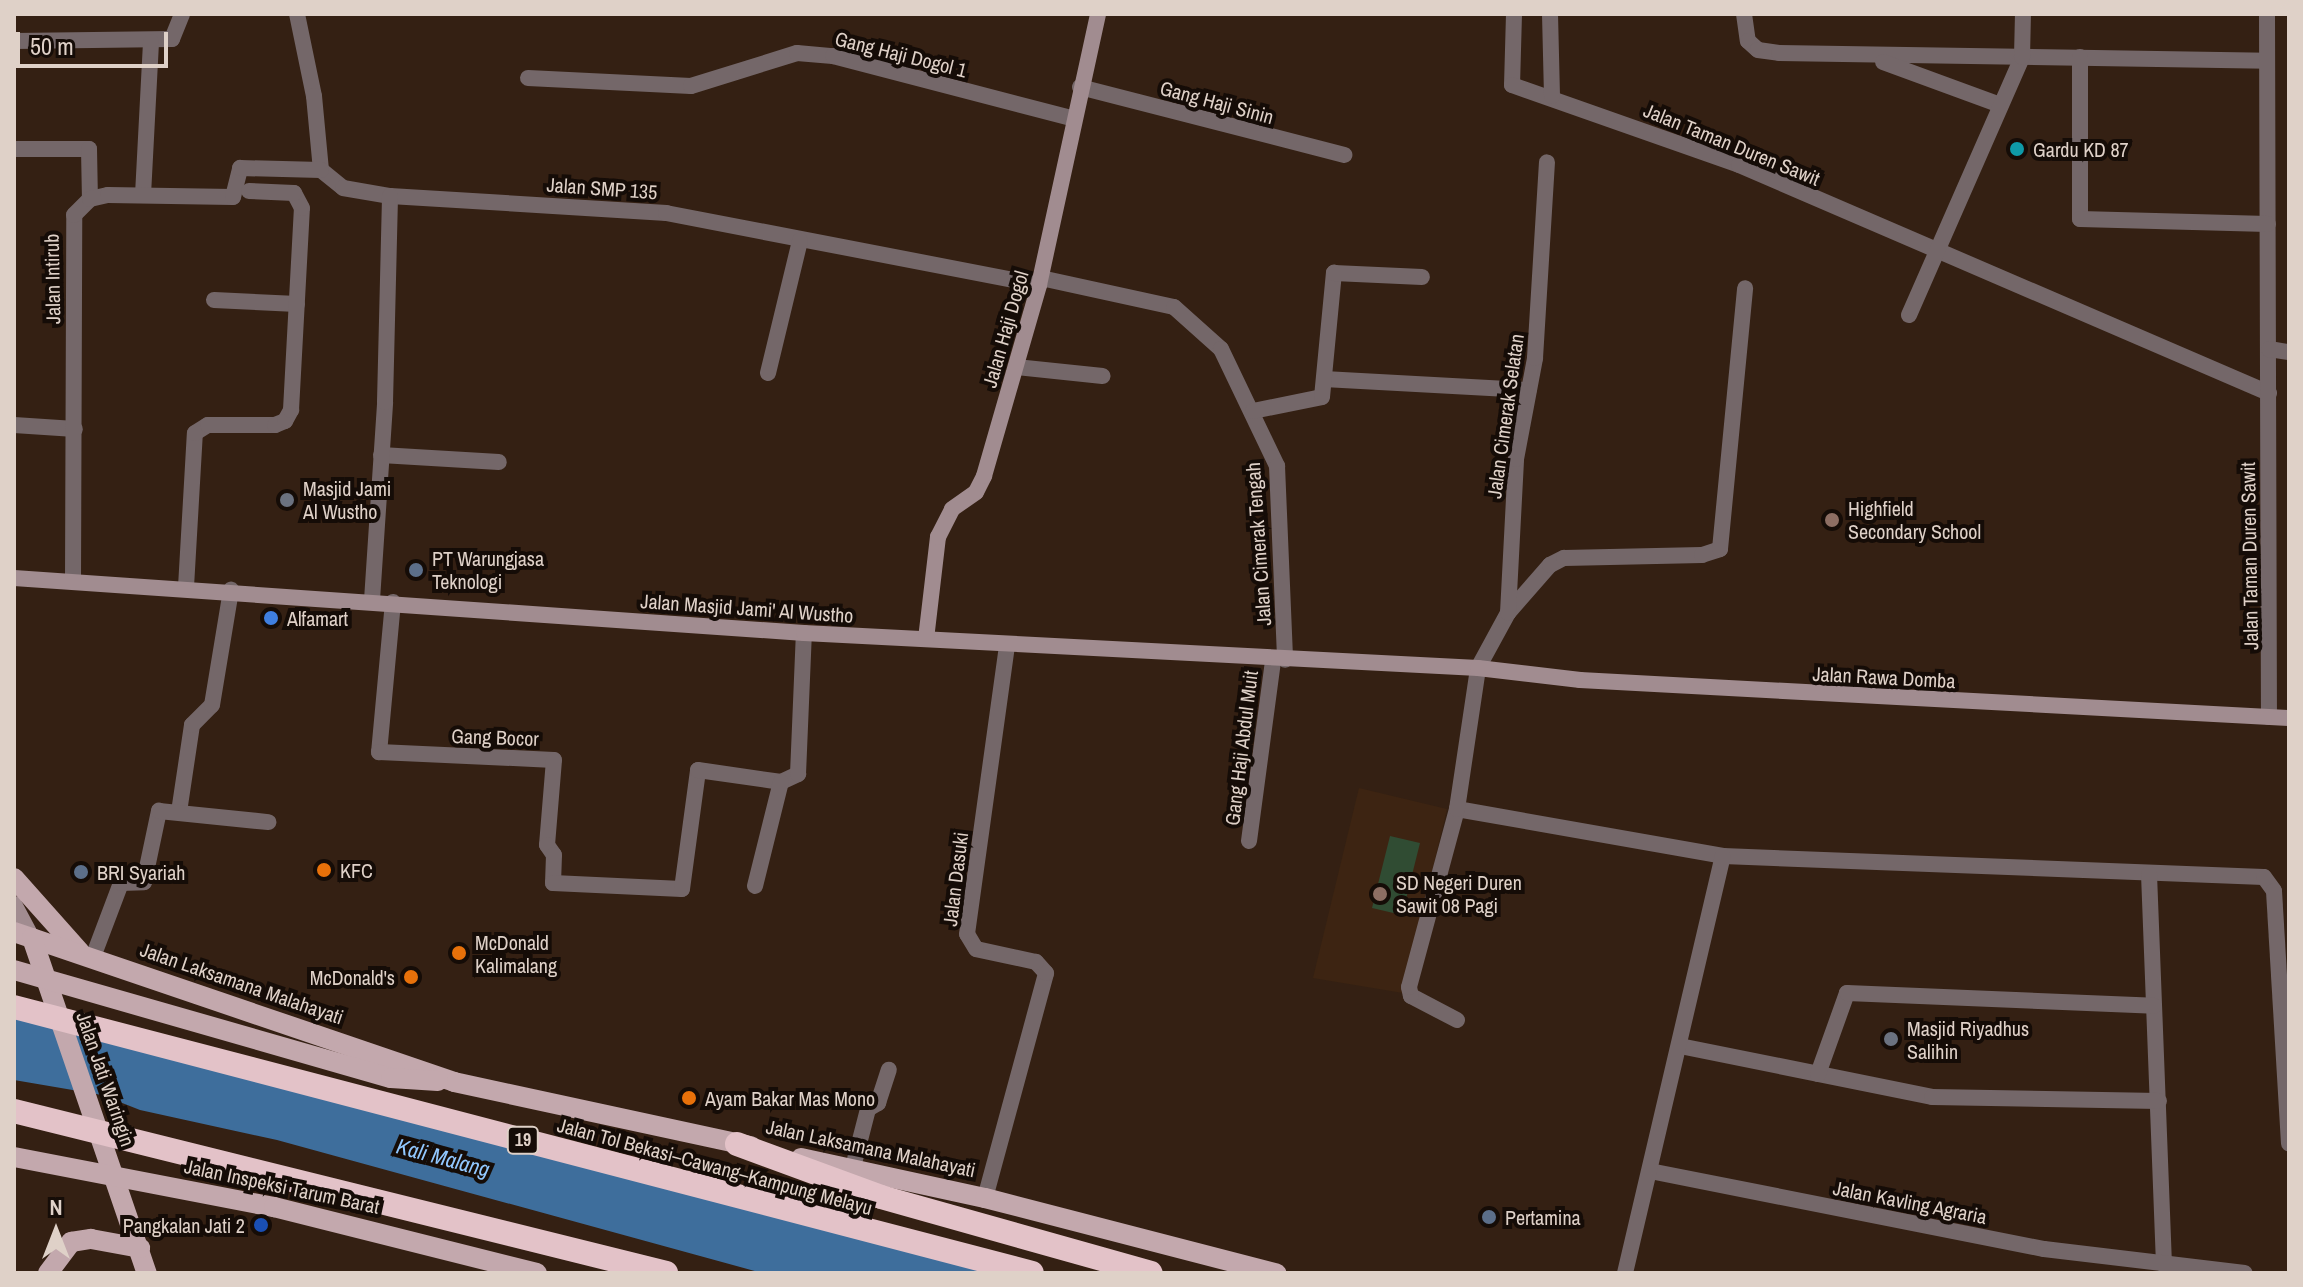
<!DOCTYPE html>
<html>
<head>
<meta charset="utf-8">
<style>
  body { margin:0 }
  #map { position:relative; width:2303px; height:1287px; overflow:hidden; background:#342013; font-family:"Archivo Narrow",sans-serif }
  div>[style] { position:absolute }
  .built>* { inset:0; background:#3d2412 }
  .green>* { inset:0; background:#304c33 }
  .water>* { inset:0; background:#3e6e9c }
  .street>* { height:16px; margin:-8px; padding:0 8px; transform-origin:8px; border-radius:8px; background:#746769 }
  .secondary>* { height:16px; margin:-8px; padding:0 8px; transform-origin:8px; border-radius:8px; background:#a18c90 }
  .primary>* { height:20px; margin:-10px; padding:0 10px; transform-origin:10px; border-radius:10px; background:#c3a8ad }
  .highway>* { height:24px; margin:-12px; padding:0 12px; transform-origin:12px; border-radius:12px; background:#e3c2c8 }
  .highway-bridge>* { height:24px; margin:-12px; padding:0 12px; transform-origin:12px; border-radius:12px; background:#e3c2c8 }
  .dots>* { width:22px; height:22px; translate:-50% -50%; box-sizing:border-box; border:4px solid #150c07; border-radius:50% }
  span { translate:-50% -50%; white-space:nowrap; text-align:center; line-height:1.15; -webkit-text-stroke:8px #150c07; paint-order:stroke }
  .shield-label span { padding:2px 6px; background:#150c07; border:2px solid; border-radius:6px; -webkit-text-stroke-width:0 }
  .shield-label { font-size:18px; color:#dfd1c8; font-weight:700 }
  .street-label { font-size:20px; color:#dfd1c8 }
  .poi-label { font-size:20px; color:#dfd1c8 }
  .left { translate:0 -50%; text-align:left }
  .right { translate:-100% -50%; text-align:right }
  .water-label { font-size:22px; color:#92c8ff; font-style:italic }
  .frame { position:absolute; inset:0; border:16px solid #dfd1c8; pointer-events:none }
  .north { position:absolute; left:16px; top:1191px; width:80px; height:80px; -webkit-text-stroke:6px #150c07; paint-order:stroke; rotate:0deg; font-size:22px; font-weight:700; line-height:32px; text-align:center; color:#dfd1c8 }
  .north::after { content:''; display:block; margin:auto; width:28px; height:36px; background:#dfd1c8; clip-path:polygon(50% 0,100% 100%,50% 72%,0 100%) }
  .scale { position:absolute; left:16px; top:32px; width:152px; height:36px; box-sizing:border-box; border:4px solid #dfd1c8; border-top:0; padding-left:10px; font-size:24px; line-height:28px; white-space:nowrap; color:#dfd1c8; -webkit-text-stroke:6px #150c07; paint-order:stroke }
</style>
</head>
<body>
<div id="map">
  <div class="built">
    <i style="clip-path:polygon(1359px 788px,1447px 809px,1403px 993px,1313px 978px)"></i>
  </div>
  <div class="green">
    <i style="clip-path:polygon(1390px 836px,1420px 843px,1402px 915px,1372px 908px)"></i>
  </div>
  <div class="water">
    <i style="clip-path:polygon(14px 1007px,1032px 1273px,762px 1273px,277px 1140px,140px 1110px,102px 1095px,14px 1080px)"></i>
  </div>
  <div class="street">
    <i style="left:297px;top:14px;width:84px;rotate:78.3deg"></i>
    <i style="left:314px;top:96px;width:74px;rotate:84.6deg"></i>
    <i style="left:321px;top:170px;width:28px;rotate:39deg"></i>
    <i style="left:343px;top:188px;width:48px;rotate:9.7deg"></i>
    <i style="left:390px;top:196px;width:277px;rotate:3.5deg"></i>
    <i style="left:666px;top:213px;width:380px;rotate:10.9deg"></i>
    <i style="left:1514px;top:14px;width:71px;rotate:91.6deg"></i>
    <i style="left:1512px;top:85px;width:241px;rotate:19.4deg"></i>
    <i style="left:1739px;top:165px;width:577px;rotate:23.28deg"></i>
    <i style="left:1550px;top:14px;width:82px;rotate:88.6deg"></i>
    <i style="left:1744px;top:14px;width:27px;rotate:82deg"></i>
    <i style="left:1748px;top:41px;width:13px;rotate:42deg"></i>
    <i style="left:1758px;top:50px;width:21px;rotate:8deg"></i>
    <i style="left:1779px;top:53px;width:488px;rotate:0.9deg"></i>
    <i style="left:2267px;top:14px;width:703px;rotate:89.84deg"></i>
    <i style="left:14px;top:41px;width:158px;rotate:-0.7deg"></i>
    <i style="left:172px;top:39px;width:27px;rotate:-68deg"></i>
    <i style="left:2080px;top:57px;width:162px;rotate:90deg"></i>
    <i style="left:2080px;top:219px;width:188px;rotate:1.5deg"></i>
    <i style="left:1883px;top:62px;width:122px;rotate:20.1deg"></i>
    <i style="left:528px;top:78px;width:163px;rotate:2.8deg"></i>
    <i style="left:691px;top:86px;width:111px;rotate:-17.3deg"></i>
    <i style="left:797px;top:53px;width:36px;rotate:5deg"></i>
    <i style="left:833px;top:56px;width:249px;rotate:14.6deg"></i>
    <i style="left:1080px;top:87px;width:273px;rotate:14.4deg"></i>
    <i style="left:14px;top:149px;width:75px"></i>
    <i style="left:89px;top:149px;width:50px;rotate:88.9deg"></i>
    <i style="left:143px;top:195px;width:153px;rotate:-87deg"></i>
    <i style="left:1041px;top:278px;width:136px;rotate:12.3deg"></i>
    <i style="left:1174px;top:307px;width:63px;rotate:41.8deg"></i>
    <i style="left:1221px;top:349px;width:130px;rotate:64.4deg"></i>
    <i style="left:1277px;top:466px;width:194px;rotate:87.6deg"></i>
    <i style="left:214px;top:300px;width:83px;rotate:2.8deg"></i>
    <i style="left:1909px;top:315px;width:282px;rotate:-66.3deg"></i>
    <i style="left:2022px;top:57px;width:43px;rotate:-88.7deg"></i>
    <i style="left:2269px;top:349px;width:20px;rotate:9deg"></i>
    <i style="left:1016px;top:367px;width:87px;rotate:5.9deg"></i>
    <i style="left:768px;top:373px;width:136px;rotate:-76.4deg"></i>
    <i style="left:1324px;top:379px;width:205px;rotate:3.1deg"></i>
    <i style="left:1253px;top:411px;width:70px;rotate:-11.5deg"></i>
    <i style="left:1322px;top:397px;width:125px;rotate:-84.5deg"></i>
    <i style="left:1334px;top:273px;width:88px;rotate:2.6deg"></i>
    <i style="left:14px;top:425px;width:61px;rotate:3.8deg"></i>
    <i style="left:381px;top:455px;width:118px;rotate:3.4deg"></i>
    <i style="left:73px;top:581px;width:366px;rotate:-89.8deg"></i>
    <i style="left:74px;top:215px;width:23px;rotate:-45deg"></i>
    <i style="left:90px;top:199px;width:18px;rotate:-13deg"></i>
    <i style="left:108px;top:195px;width:125px;rotate:0.9deg"></i>
    <i style="left:233px;top:197px;width:30px;rotate:-76deg"></i>
    <i style="left:240px;top:168px;width:81px;rotate:1.4deg"></i>
    <i style="left:186px;top:587px;width:154px;rotate:-86.7deg"></i>
    <i style="left:195px;top:433px;width:15px;rotate:-32deg"></i>
    <i style="left:208px;top:425px;width:67px"></i>
    <i style="left:275px;top:425px;width:11px;rotate:-22deg"></i>
    <i style="left:285px;top:421px;width:13px;rotate:-61deg"></i>
    <i style="left:291px;top:410px;width:202px;rotate:-86.9deg"></i>
    <i style="left:302px;top:208px;width:17px;rotate:-118deg"></i>
    <i style="left:294px;top:193px;width:45px;rotate:-177.5deg"></i>
    <i style="left:372px;top:600px;width:198px;rotate:-86.2deg"></i>
    <i style="left:385px;top:402px;width:206px;rotate:-88.6deg"></i>
    <i style="left:393px;top:602px;width:151px;rotate:95.3deg"></i>
    <i style="left:379px;top:752px;width:175px;rotate:2.6deg"></i>
    <i style="left:554px;top:760px;width:85px;rotate:94.7deg"></i>
    <i style="left:547px;top:845px;width:12px;rotate:55deg"></i>
    <i style="left:554px;top:855px;width:28px;rotate:92deg"></i>
    <i style="left:553px;top:883px;width:129px;rotate:2.7deg"></i>
    <i style="left:682px;top:889px;width:120px;rotate:-82.3deg"></i>
    <i style="left:698px;top:770px;width:84px;rotate:8.2deg"></i>
    <i style="left:781px;top:782px;width:19px;rotate:-25deg"></i>
    <i style="left:798px;top:774px;width:141px;rotate:-87.6deg"></i>
    <i style="left:1508px;top:613px;width:64px;rotate:-48.8deg"></i>
    <i style="left:1550px;top:565px;width:16px;rotate:-27deg"></i>
    <i style="left:1564px;top:558px;width:138px;rotate:-1.2deg"></i>
    <i style="left:1702px;top:555px;width:19px;rotate:-18deg"></i>
    <i style="left:1720px;top:549px;width:262px;rotate:-84.5deg"></i>
    <i style="left:1457px;top:809px;width:270px;rotate:10deg"></i>
    <i style="left:1723px;top:856px;width:541px;rotate:2.22deg"></i>
    <i style="left:2264px;top:877px;width:17px;rotate:54deg"></i>
    <i style="left:2274px;top:891px;width:253px;rotate:86.6deg"></i>
    <i style="left:179px;top:812px;width:88px;rotate:-81.5deg"></i>
    <i style="left:192px;top:725px;width:28px;rotate:-45deg"></i>
    <i style="left:212px;top:705px;width:117px;rotate:-80.6deg"></i>
    <i style="left:1249px;top:841px;width:183px;rotate:-82.4deg"></i>
    <i style="left:2149px;top:874px;width:391px;rotate:87.8deg"></i>
    <i style="left:755px;top:886px;width:107px;rotate:-76deg"></i>
    <i style="left:93px;top:957px;width:79px;rotate:-69.3deg"></i>
    <i style="left:121px;top:883px;width:23px;rotate:-2deg"></i>
    <i style="left:144px;top:882px;width:73px;rotate:-78.1deg"></i>
    <i style="left:159px;top:811px;width:110px;rotate:5.8deg"></i>
    <i style="left:1457px;top:1020px;width:52px;rotate:-152.4deg"></i>
    <i style="left:1411px;top:996px;width:9px;rotate:-103deg"></i>
    <i style="left:1409px;top:987px;width:184px;rotate:-74.9deg"></i>
    <i style="left:1457px;top:809px;width:143px;rotate:-81.5deg"></i>
    <i style="left:1478px;top:668px;width:63px;rotate:-61.4deg"></i>
    <i style="left:1508px;top:613px;width:154px;rotate:-87deg"></i>
    <i style="left:1516px;top:459px;width:103px;rotate:-79.3deg"></i>
    <i style="left:1535px;top:358px;width:196px;rotate:-86.5deg"></i>
    <i style="left:1680px;top:1046px;width:257px;rotate:11.4deg"></i>
    <i style="left:1932px;top:1097px;width:227px;rotate:1deg"></i>
    <i style="left:1818px;top:1074px;width:86px;rotate:-70.3deg"></i>
    <i style="left:1847px;top:993px;width:307px;rotate:2.4deg"></i>
    <i style="left:852px;top:1171px;width:64px;rotate:-75.5deg"></i>
    <i style="left:868px;top:1109px;width:12px;rotate:-31deg"></i>
    <i style="left:878px;top:1103px;width:35px;rotate:-72deg"></i>
    <i style="left:1650px;top:1171px;width:402px;rotate:11.2deg"></i>
    <i style="left:2044px;top:1249px;width:202px;rotate:6.8deg"></i>
    <i style="left:985px;top:1198px;width:233px;rotate:-74.8deg"></i>
    <i style="left:1046px;top:973px;width:15px;rotate:-132deg"></i>
    <i style="left:1036px;top:962px;width:61px;rotate:-167.8deg"></i>
    <i style="left:976px;top:949px;width:17px;rotate:-121deg"></i>
    <i style="left:967px;top:934px;width:292px;rotate:-82.1deg"></i>
    <i style="left:1625px;top:1273px;width:428px;rotate:-76.8deg"></i>
  </div>
  <div class="secondary">
    <i style="left:14px;top:578px;width:792px;rotate:3.98deg"></i>
    <i style="left:804px;top:633px;width:675px;rotate:2.97deg"></i>
    <i style="left:1478px;top:668px;width:103px;rotate:6.7deg"></i>
    <i style="left:1580px;top:680px;width:710px;rotate:3.07deg"></i>
    <i style="left:926px;top:639px;width:103px;rotate:-83.3deg"></i>
    <i style="left:938px;top:537px;width:31px;rotate:-63deg"></i>
    <i style="left:952px;top:509px;width:29px;rotate:-35deg"></i>
    <i style="left:976px;top:492px;width:18px;rotate:-63deg"></i>
    <i style="left:984px;top:476px;width:199px;rotate:-73.9deg"></i>
    <i style="left:1039px;top:285px;width:277px;rotate:-77.7deg"></i>
    <i style="left:14px;top:904px;width:38px;rotate:62deg"></i>
  </div>
  <div class="primary">
    <i style="left:14px;top:878px;width:99px;rotate:48.3deg"></i>
    <i style="left:14px;top:932px;width:465px;rotate:18.8deg"></i>
    <i style="left:454px;top:1082px;width:304px;rotate:12.2deg"></i>
    <i style="left:32px;top:938px;width:354px;rotate:71.1deg"></i>
    <i style="left:14px;top:970px;width:392px;rotate:16deg"></i>
    <i style="left:391px;top:1078px;width:47px;rotate:3.7deg"></i>
    <i style="left:14px;top:1157px;width:265px;rotate:10.9deg"></i>
    <i style="left:274px;top:1207px;width:271px;rotate:14.1deg"></i>
    <i style="left:801px;top:1158px;width:188px;rotate:12.3deg"></i>
    <i style="left:985px;top:1198px;width:301px;rotate:14.5deg"></i>
    <i style="left:48px;top:1273px;width:39px;rotate:-53deg"></i>
    <i style="left:71px;top:1242px;width:20px;rotate:-9deg"></i>
    <i style="left:91px;top:1239px;width:50px;rotate:10.4deg"></i>
  </div>
  <div class="highway">
    <i style="left:737px;top:1144px;width:153px;rotate:20.2deg"></i>
    <i style="left:881px;top:1197px;width:280px;rotate:15.7deg"></i>
  </div>
  <div class="highway-bridge">
    <i style="left:14px;top:1007px;width:1052px;rotate:14.64deg"></i>
    <i style="left:14px;top:1111px;width:672px;rotate:13.95deg"></i>
  </div>
  <div class="dots">
    <i style="left:2017px;top:149px;background:#0f9aa8"></i>
    <i style="left:287px;top:500px;background:#6b7280"></i>
    <i style="left:1832px;top:520px;background:#8d6e63"></i>
    <i style="left:416px;top:570px;background:#5c6f8a"></i>
    <i style="left:271px;top:618px;background:#3f7fe0"></i>
    <i style="left:324px;top:870px;background:#e8710a"></i>
    <i style="left:81px;top:872px;background:#5c6f8a"></i>
    <i style="left:1380px;top:894px;background:#8d6e63"></i>
    <i style="left:459px;top:953px;background:#e8710a"></i>
    <i style="left:411px;top:977px;background:#e8710a"></i>
    <i style="left:1891px;top:1039px;background:#6b7280"></i>
    <i style="left:689px;top:1098px;background:#e8710a"></i>
    <i style="left:1489px;top:1217px;background:#5c6f8a"></i>
    <i style="left:261px;top:1225px;background:#1a4fb4"></i>
  </div>
  <div class="shield-label">
    <span style="left:523px;top:1140px">19</span>
  </div>
  <div class="street-label">
    <span style="left:901px;top:54px;rotate:14deg">Gang Haji Dogol 1</span>
    <span style="left:1217px;top:102px;rotate:15deg">Gang Haji Sinin</span>
    <span style="left:1732px;top:144px;rotate:22deg">Jalan Taman Duren Sawit</span>
    <span style="left:602px;top:188px;rotate:4deg">Jalan SMP 135</span>
    <span style="left:52px;top:279px;rotate:-91deg">Jalan Intirub</span>
    <span style="left:1005px;top:329px;rotate:-74deg">Jalan Haji Dogol</span>
    <span style="left:1505px;top:416px;rotate:-82deg">Jalan Cimerak Selatan</span>
    <span style="left:1258px;top:544px;rotate:-94deg">Jalan Cimerak Tengah</span>
    <span style="left:2249px;top:556px;rotate:-91deg">Jalan Taman Duren Sawit</span>
    <span style="left:747px;top:608px;rotate:4deg">Jalan Masjid Jami' Al Wustho</span>
    <span style="left:1884px;top:677px;rotate:3deg">Jalan Rawa Domba</span>
    <span style="left:495px;top:737px;rotate:2deg">Gang Bocor</span>
    <span style="left:1241px;top:748px;rotate:-83deg">Gang Haji Abdul Muit</span>
    <span style="left:955px;top:879px;rotate:-83deg">Jalan Dasuki</span>
    <span style="left:242px;top:983px;rotate:19deg">Jalan Laksamana Malahayati</span>
    <span style="left:106px;top:1079px;rotate:71deg">Jalan Jati Waringin</span>
    <span style="left:871px;top:1148px;rotate:12deg">Jalan Laksamana Malahayati</span>
    <span style="left:715px;top:1166px;rotate:15deg">Jalan Tol Bekasi–Cawang–Kampung Melayu</span>
    <span style="left:282px;top:1186px;rotate:12deg">Jalan Inspeksi Tarum Barat</span>
    <span style="left:1910px;top:1202px;rotate:11deg">Jalan Kavling Agraria</span>
  </div>
  <div class="poi-label">
    <span class="left" style="left:2033px;top:149px">Gardu KD 87</span>
    <span class="left" style="left:303px;top:500px">Masjid Jami<br>Al Wustho</span>
    <span class="left" style="left:1848px;top:520px">Highfield<br>Secondary School</span>
    <span class="left" style="left:432px;top:570px">PT Warungjasa<br>Teknologi</span>
    <span class="left" style="left:287px;top:618px">Alfamart</span>
    <span class="left" style="left:340px;top:870px">KFC</span>
    <span class="left" style="left:97px;top:872px">BRI Syariah</span>
    <span class="left" style="left:1396px;top:894px">SD Negeri Duren<br>Sawit 08 Pagi</span>
    <span class="left" style="left:475px;top:954px">McDonald<br>Kalimalang</span>
    <span class="right" style="left:395px;top:977px">McDonald's</span>
    <span class="left" style="left:1907px;top:1040px">Masjid Riyadhus<br>Salihin</span>
    <span class="left" style="left:705px;top:1098px">Ayam Bakar Mas Mono</span>
    <span class="left" style="left:1505px;top:1217px">Pertamina</span>
    <span class="right" style="left:245px;top:1225px">Pangkalan Jati 2</span>
  </div>
  <div class="water-label">
    <span style="left:443px;top:1158px;rotate:15deg">Kali Malang</span>
  </div>
  <div class="frame"></div>
  <div class="north">N</div>
  <div class="scale">50 m</div>
</div>
</body>
</html>
